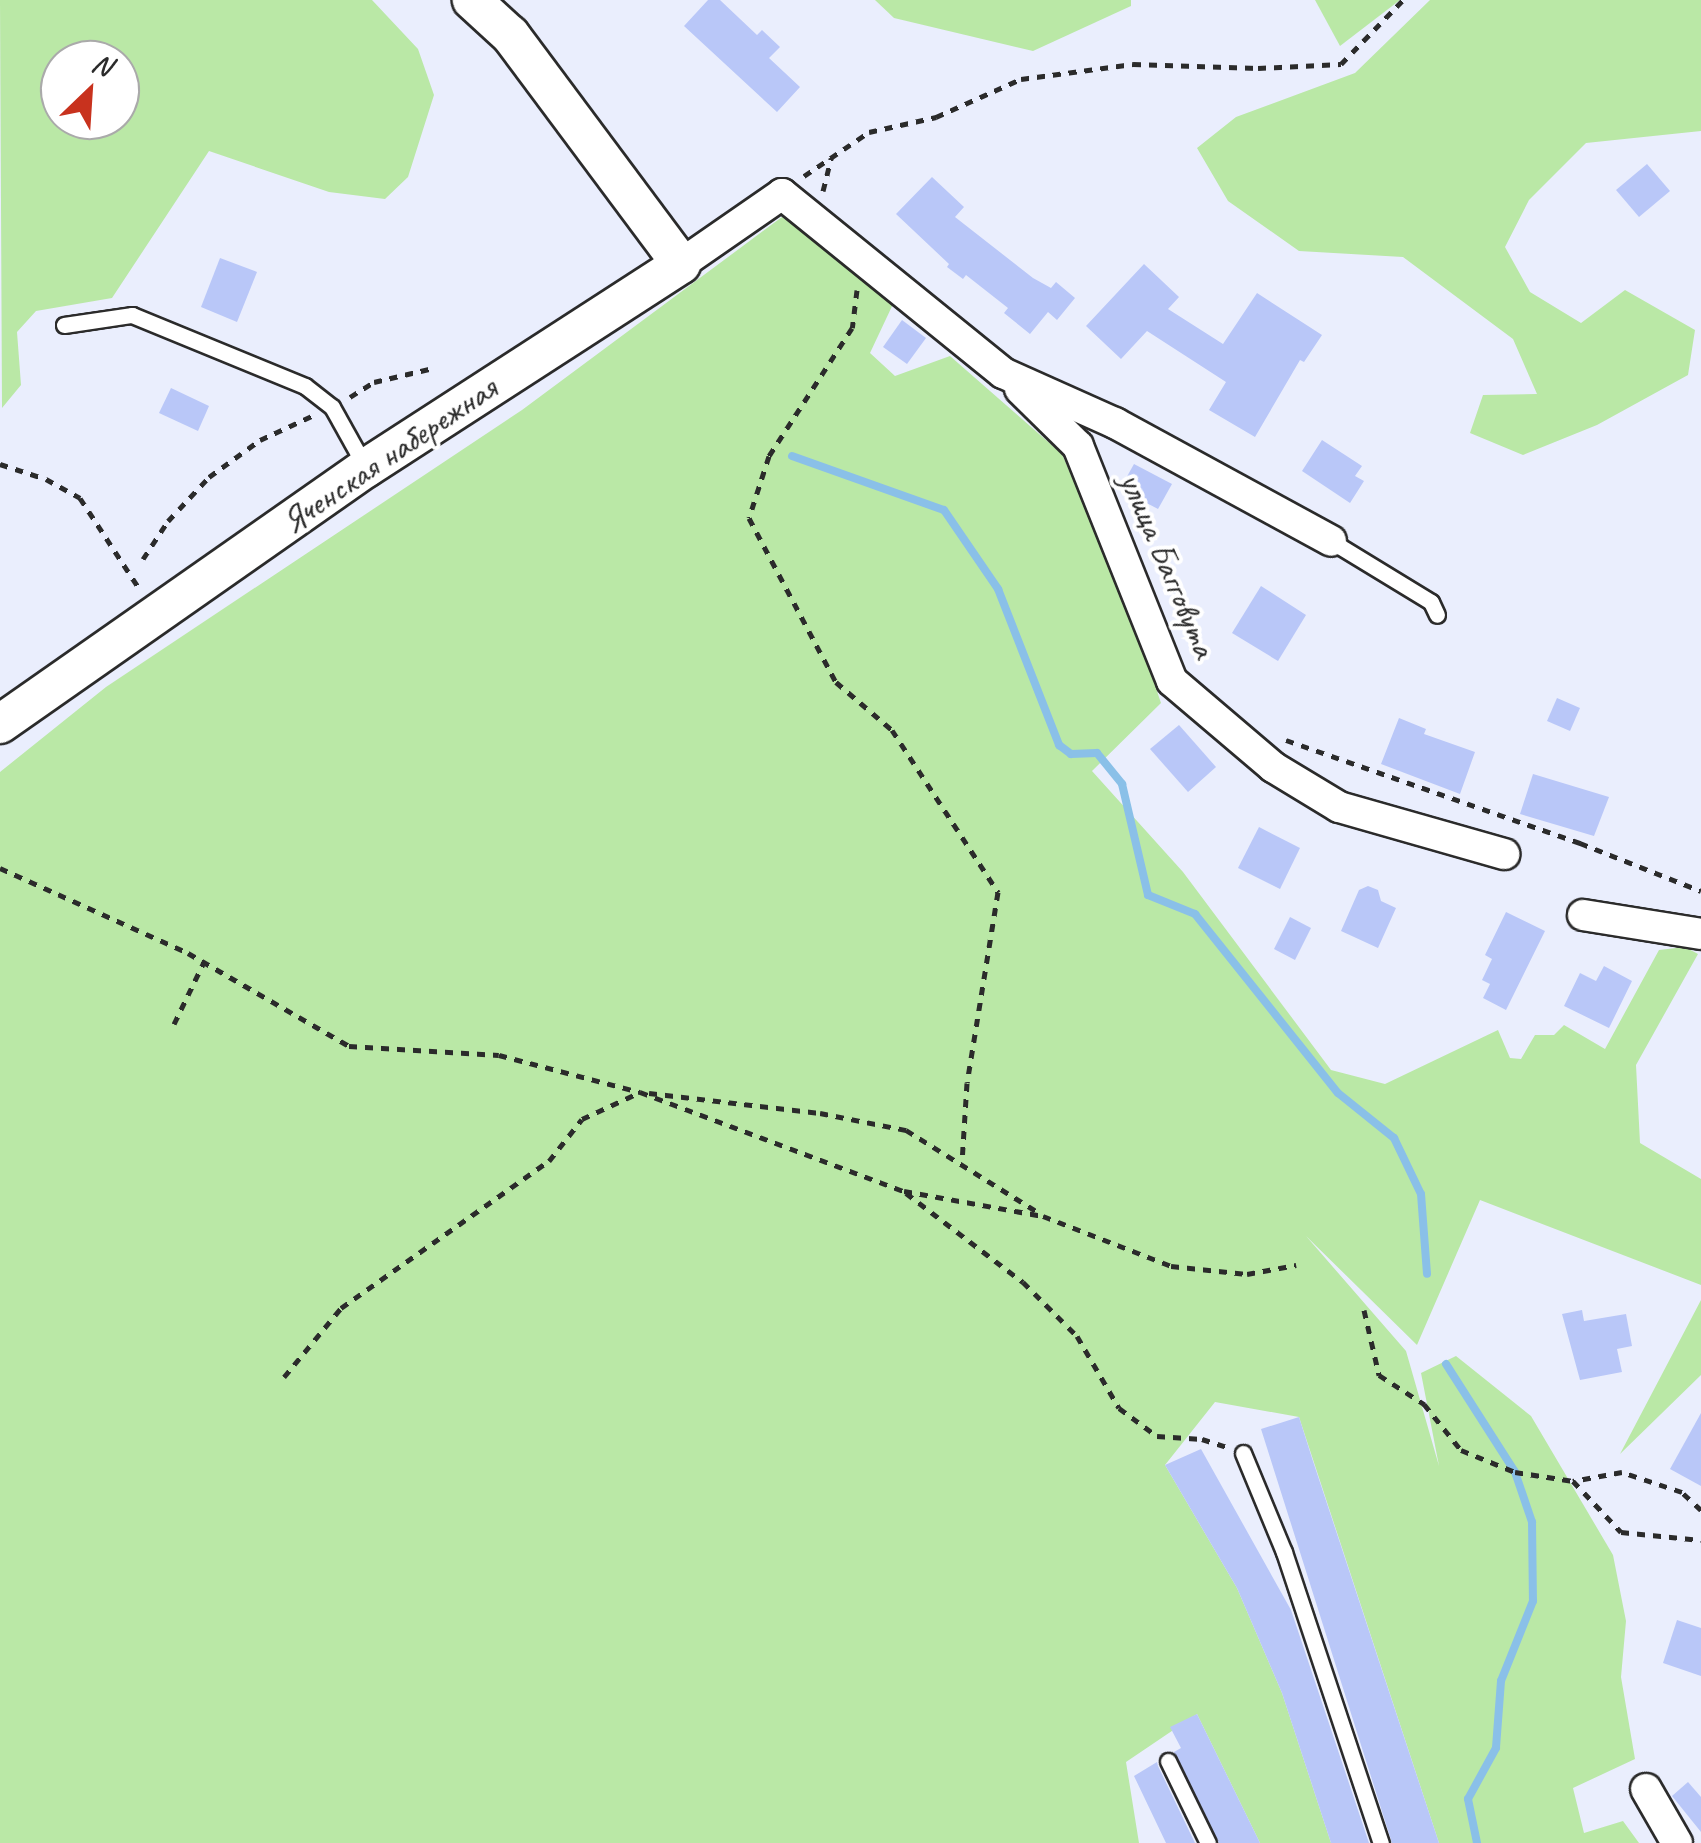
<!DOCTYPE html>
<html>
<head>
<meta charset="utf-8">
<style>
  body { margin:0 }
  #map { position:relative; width:1701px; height:1843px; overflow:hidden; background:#eaeefd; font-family:Caveat,sans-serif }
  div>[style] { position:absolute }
  .green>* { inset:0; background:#bae8a6 }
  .stream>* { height:8px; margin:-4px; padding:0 4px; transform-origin:4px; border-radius:4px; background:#8ac0e8 }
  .building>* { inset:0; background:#b9c7f8 }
  .path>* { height:5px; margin-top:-2.5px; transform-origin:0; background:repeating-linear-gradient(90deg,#2b2b2b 0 8px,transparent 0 16px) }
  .roads { filter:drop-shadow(2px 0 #2b2b2b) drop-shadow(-2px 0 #2b2b2b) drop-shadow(0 2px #2b2b2b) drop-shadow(0 -2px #2b2b2b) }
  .service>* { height:15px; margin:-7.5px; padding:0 7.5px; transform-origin:7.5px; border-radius:7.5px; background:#fff }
  .minor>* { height:30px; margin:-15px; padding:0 15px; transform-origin:15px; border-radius:15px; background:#fff }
  .tertiary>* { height:38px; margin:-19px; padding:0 19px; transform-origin:19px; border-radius:19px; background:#fff }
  span { translate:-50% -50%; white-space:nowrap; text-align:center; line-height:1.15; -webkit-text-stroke:8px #fff; paint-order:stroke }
  .street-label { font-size:35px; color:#2b2b2b }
  .north { position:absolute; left:40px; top:40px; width:100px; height:100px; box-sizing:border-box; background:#fff; border:2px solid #aaa; border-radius:50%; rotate:25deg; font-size:28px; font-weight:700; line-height:40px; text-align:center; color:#2b2b2b }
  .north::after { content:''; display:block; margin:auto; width:35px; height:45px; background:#c8321e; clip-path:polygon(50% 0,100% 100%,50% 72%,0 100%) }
</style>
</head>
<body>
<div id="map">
  <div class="green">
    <i style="clip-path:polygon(evenodd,0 0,372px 0,418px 49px,434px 95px,408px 177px,385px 199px,329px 192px,209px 151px,112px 298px,36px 311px,17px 332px,21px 385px,2px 408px,0 0,60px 60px,120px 60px,120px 120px,60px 120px,60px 60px)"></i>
    <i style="clip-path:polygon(875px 0,1131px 0,1131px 6px,1033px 51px,894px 18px)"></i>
    <i style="clip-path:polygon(1315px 0,1400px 0,1340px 46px)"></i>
    <i style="clip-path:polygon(1430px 0,1701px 0,1701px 131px,1586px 143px,1529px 200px,1505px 247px,1530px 292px,1581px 323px,1625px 290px,1695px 330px,1688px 375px,1597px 425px,1523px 455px,1470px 433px,1483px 395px,1537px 394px,1513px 339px,1403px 257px,1299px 251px,1228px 201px,1197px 148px,1236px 117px,1355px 73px)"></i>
    <i style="clip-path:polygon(786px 214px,894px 302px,870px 353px,895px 376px,950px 356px,1062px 454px,1130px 611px,1161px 703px,1092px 771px,1183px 872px,1331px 1070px,1385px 1084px,1498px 1030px,1510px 1058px,1521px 1059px,1535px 1035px,1554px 1035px,1564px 1025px,1605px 1049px,1659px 950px,1685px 947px,1698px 954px,1636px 1065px,1640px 1143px,1701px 1179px,1701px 1285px,1480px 1200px,1417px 1345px,1306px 1236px,1406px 1351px,1439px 1466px,1421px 1373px,1456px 1356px,1531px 1416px,1613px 1555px,1626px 1621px,1621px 1677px,1635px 1759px,1573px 1788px,1584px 1833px,1623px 1821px,1639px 1843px,1439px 1843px,1299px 1417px,1215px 1402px,1165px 1465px,1237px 1588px,1282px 1693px,1331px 1843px,1260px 1843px,1197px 1714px,1126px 1762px,1139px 1843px,0 1843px,0 772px,106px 687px,522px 410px)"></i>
    <i style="clip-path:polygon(1701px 1299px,1701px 1375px,1620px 1454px,1701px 1300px)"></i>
  </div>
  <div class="stream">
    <i style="left:792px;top:456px;width:161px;rotate:19.6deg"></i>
    <i style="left:944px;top:510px;width:96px;rotate:55.6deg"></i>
    <i style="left:998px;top:589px;width:168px;rotate:68.6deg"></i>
    <i style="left:1059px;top:745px;width:15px;rotate:37deg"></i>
    <i style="left:1071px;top:754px;width:26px;rotate:-2deg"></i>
    <i style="left:1097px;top:753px;width:40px;rotate:51deg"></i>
    <i style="left:1122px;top:784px;width:114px;rotate:76.8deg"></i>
    <i style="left:1148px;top:895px;width:51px;rotate:22deg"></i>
    <i style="left:1195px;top:914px;width:229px;rotate:51.4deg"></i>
    <i style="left:1338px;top:1093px;width:72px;rotate:38.8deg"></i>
    <i style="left:1394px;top:1138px;width:62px;rotate:64.3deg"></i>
    <i style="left:1421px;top:1194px;width:80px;rotate:85.7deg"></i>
    <i style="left:1446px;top:1364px;width:128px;rotate:57.4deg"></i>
    <i style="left:1515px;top:1472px;width:53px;rotate:71.2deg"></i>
    <i style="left:1532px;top:1522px;width:79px;rotate:89.3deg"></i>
    <i style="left:1533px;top:1601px;width:86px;rotate:111.8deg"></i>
    <i style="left:1501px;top:1681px;width:67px;rotate:94.3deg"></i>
    <i style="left:1496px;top:1748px;width:58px;rotate:118.8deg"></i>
    <i style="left:1468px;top:1799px;width:45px;rotate:78.4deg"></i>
  </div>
  <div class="building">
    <i style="clip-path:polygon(708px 0,720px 0,757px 35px,762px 30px,780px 47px,769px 58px,800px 87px,777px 112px,684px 26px)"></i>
    <i style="clip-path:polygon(1647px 164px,1670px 191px,1639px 217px,1616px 190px)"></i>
    <i style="clip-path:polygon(932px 177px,964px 207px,955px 217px,1033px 278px,1051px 288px,1056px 282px,1075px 298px,1057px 320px,1048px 312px,1030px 334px,1004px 313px,1008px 308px,966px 275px,963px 279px,947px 267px,949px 264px,896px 214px)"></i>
    <i style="clip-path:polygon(220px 258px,257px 272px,237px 322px,201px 307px)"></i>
    <i style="clip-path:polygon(1144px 264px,1179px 297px,1168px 309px,1223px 344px,1257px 293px,1322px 335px,1304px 362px,1300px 360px,1255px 437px,1209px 410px,1226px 382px,1147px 331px,1121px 359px,1086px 326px)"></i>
    <i style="clip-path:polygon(902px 320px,926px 338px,907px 364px,883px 347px)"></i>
    <i style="clip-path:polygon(171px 388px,209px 406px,198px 431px,159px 413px)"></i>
    <i style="clip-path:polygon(1322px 440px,1362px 466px,1355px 476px,1364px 481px,1350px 503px,1302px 471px)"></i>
    <i style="clip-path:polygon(1134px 464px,1172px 484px,1158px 509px,1120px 489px)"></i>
    <i style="clip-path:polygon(1261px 586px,1306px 615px,1278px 661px,1232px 633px)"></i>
    <i style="clip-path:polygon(1557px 698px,1580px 708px,1570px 731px,1547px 721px)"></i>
    <i style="clip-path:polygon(1399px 718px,1426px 729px,1424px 734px,1475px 752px,1460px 794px,1381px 764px)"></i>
    <i style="clip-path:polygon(1179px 725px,1216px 767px,1188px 792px,1150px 749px)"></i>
    <i style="clip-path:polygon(1533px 774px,1609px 797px,1594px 836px,1520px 814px)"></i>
    <i style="clip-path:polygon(1259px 827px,1300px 848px,1280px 889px,1238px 868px)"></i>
    <i style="clip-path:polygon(1368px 886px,1378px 890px,1381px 901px,1396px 908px,1378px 948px,1341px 931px,1359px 890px)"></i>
    <i style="clip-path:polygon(1506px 912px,1545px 931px,1506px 1010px,1483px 998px,1490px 984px,1482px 980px,1492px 959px,1485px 955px)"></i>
    <i style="clip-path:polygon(1290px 917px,1311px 928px,1295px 960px,1274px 949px)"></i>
    <i style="clip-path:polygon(1604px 966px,1632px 981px,1609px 1028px,1564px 1006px,1580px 973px,1596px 981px)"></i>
    <i style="clip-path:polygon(1582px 1310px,1584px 1321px,1626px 1314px,1632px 1346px,1617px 1349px,1622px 1372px,1580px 1380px,1562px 1314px)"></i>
    <i style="clip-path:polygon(1701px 1413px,1701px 1486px,1670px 1469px)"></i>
    <i style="clip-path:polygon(1299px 1417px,1312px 1458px,1439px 1843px,1392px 1843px,1261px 1429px)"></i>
    <i style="clip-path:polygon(1201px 1449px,1291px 1610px,1369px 1843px,1331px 1843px,1282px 1693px,1237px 1588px,1165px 1465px)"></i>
    <i style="clip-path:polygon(1677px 1620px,1701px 1628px,1701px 1676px,1663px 1663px)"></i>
    <i style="clip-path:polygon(1197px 1714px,1260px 1843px,1219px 1843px,1174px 1752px,1181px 1748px,1170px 1727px)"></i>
    <i style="clip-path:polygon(1157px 1762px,1158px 1766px,1195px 1843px,1166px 1843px,1134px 1776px)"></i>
    <i style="clip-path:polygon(1688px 1782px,1701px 1797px,1701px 1832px,1672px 1796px)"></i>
  </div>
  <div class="path">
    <i style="left:804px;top:176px;width:78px;rotate:-34.1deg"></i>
    <i style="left:869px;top:132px;width:69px;rotate:-12.6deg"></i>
    <i style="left:936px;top:117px;width:93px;rotate:-24.1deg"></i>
    <i style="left:1021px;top:79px;width:113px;rotate:-7.6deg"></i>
    <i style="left:1133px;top:64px;width:125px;rotate:1.8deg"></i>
    <i style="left:1258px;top:68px;width:83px;rotate:-2.8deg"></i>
    <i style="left:1341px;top:64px;width:89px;rotate:-45.9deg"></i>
    <i style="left:823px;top:191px;width:34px;rotate:-76deg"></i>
    <i style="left:857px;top:290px;width:38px;rotate:97deg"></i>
    <i style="left:852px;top:328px;width:153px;rotate:123deg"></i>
    <i style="left:769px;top:456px;width:65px;rotate:107.9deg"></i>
    <i style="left:749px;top:518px;width:186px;rotate:62.1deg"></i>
    <i style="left:836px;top:682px;width:74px;rotate:40.6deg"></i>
    <i style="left:892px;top:730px;width:194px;rotate:56.8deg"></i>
    <i style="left:998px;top:892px;width:193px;rotate:99.2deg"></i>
    <i style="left:967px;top:1083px;width:79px;rotate:93.6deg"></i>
    <i style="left:350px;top:397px;width:28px;rotate:-32deg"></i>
    <i style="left:374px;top:382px;width:61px;rotate:-13.3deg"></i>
    <i style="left:0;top:464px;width:48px;rotate:18.1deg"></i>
    <i style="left:46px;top:479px;width:39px;rotate:29deg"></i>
    <i style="left:80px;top:498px;width:108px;rotate:56.8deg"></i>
    <i style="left:143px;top:559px;width:45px;rotate:-56.7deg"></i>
    <i style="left:168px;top:521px;width:60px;rotate:-47deg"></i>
    <i style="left:209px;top:477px;width:63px;rotate:-36deg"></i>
    <i style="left:260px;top:440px;width:60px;rotate:-24.8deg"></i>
    <i style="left:1286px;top:740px;width:312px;rotate:19.3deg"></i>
    <i style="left:1580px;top:843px;width:130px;rotate:21.6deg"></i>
    <i style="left:0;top:868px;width:206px;rotate:24.3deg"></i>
    <i style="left:188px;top:953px;width:186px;rotate:30deg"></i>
    <i style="left:349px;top:1046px;width:150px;rotate:3.4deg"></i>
    <i style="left:499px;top:1055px;width:146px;rotate:14.7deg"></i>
    <i style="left:640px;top:1092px;width:282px;rotate:20.6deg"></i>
    <i style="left:904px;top:1191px;width:141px;rotate:10.2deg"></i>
    <i style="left:1043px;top:1216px;width:137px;rotate:21.3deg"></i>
    <i style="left:1171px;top:1266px;width:76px;rotate:6deg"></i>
    <i style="left:1247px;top:1274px;width:50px;rotate:-10.4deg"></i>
    <i style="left:174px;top:1024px;width:69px;rotate:-64.2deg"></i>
    <i style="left:649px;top:1093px;width:172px;rotate:6.7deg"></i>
    <i style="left:820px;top:1113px;width:88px;rotate:11.2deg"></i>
    <i style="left:906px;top:1130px;width:159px;rotate:31.9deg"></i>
    <i style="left:906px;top:1193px;width:147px;rotate:37.3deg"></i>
    <i style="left:1023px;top:1282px;width:76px;rotate:45deg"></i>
    <i style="left:1077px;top:1336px;width:83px;rotate:59.7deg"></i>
    <i style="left:1119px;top:1408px;width:47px;rotate:36.4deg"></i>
    <i style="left:1157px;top:1436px;width:45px;rotate:3.8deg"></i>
    <i style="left:1202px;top:1439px;width:25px;rotate:18deg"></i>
    <i style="left:1364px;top:1310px;width:67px;rotate:77deg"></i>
    <i style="left:1379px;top:1375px;width:54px;rotate:32.8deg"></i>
    <i style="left:1424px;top:1404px;width:59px;rotate:51.2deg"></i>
    <i style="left:1461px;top:1450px;width:58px;rotate:22.2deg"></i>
    <i style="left:1515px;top:1472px;width:59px;rotate:8.8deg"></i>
    <i style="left:284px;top:1377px;width:89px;rotate:-50.4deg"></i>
    <i style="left:341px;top:1308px;width:255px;rotate:-35.3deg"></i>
    <i style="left:549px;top:1161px;width:53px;rotate:-51.8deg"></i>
    <i style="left:582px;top:1119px;width:62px;rotate:-24.9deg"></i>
    <i style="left:1701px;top:1510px;width:26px;rotate:-137deg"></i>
    <i style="left:1682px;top:1492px;width:63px;rotate:-161.6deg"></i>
    <i style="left:1622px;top:1472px;width:50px;rotate:169.6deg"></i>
    <i style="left:1573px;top:1481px;width:70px;rotate:46.7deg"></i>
    <i style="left:1621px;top:1532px;width:80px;rotate:5.7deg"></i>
  </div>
  <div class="roads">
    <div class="service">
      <i style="left:64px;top:325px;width:69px;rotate:-8.4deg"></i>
      <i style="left:132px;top:315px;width:187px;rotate:22.3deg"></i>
      <i style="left:305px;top:386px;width:34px;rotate:38deg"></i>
      <i style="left:332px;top:407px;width:70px;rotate:60.9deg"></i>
      <i style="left:1331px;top:541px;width:117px;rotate:31.4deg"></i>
      <i style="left:1431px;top:602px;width:14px;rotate:65deg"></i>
      <i style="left:1243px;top:1453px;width:107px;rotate:67.5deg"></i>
      <i style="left:1284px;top:1552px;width:307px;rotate:71.6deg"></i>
      <i style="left:1168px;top:1761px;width:91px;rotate:64deg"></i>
    </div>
    <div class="minor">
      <i style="left:681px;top:264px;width:123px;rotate:-34.7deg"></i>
      <i style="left:782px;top:194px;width:284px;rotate:39deg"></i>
      <i style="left:1003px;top:373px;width:123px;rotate:24.1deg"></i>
      <i style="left:1115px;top:423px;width:246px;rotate:28.6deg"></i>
      <i style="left:1020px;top:389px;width:81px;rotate:44.5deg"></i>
      <i style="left:1078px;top:446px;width:253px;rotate:68.2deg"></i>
      <i style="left:1172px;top:681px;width:133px;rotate:40.4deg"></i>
      <i style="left:1273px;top:767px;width:77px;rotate:31.2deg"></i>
      <i style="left:1339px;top:807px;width:172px;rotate:15.9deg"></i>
      <i style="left:1583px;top:915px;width:120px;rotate:9.1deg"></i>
      <i style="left:1646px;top:1789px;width:62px;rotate:60.1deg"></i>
    </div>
    <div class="tertiary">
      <i style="left:0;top:724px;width:447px;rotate:-35deg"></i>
      <i style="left:366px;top:468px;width:375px;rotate:-32.9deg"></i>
      <i style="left:681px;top:264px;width:286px;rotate:-126.7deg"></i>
      <i style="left:510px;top:35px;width:52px;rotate:-137.4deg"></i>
    </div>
  </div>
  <div class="street-label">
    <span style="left:389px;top:455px;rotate:-34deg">Яченская набережная</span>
    <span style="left:1168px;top:565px;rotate:67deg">улица Багговута</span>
  </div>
  <div class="north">N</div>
</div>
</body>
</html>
